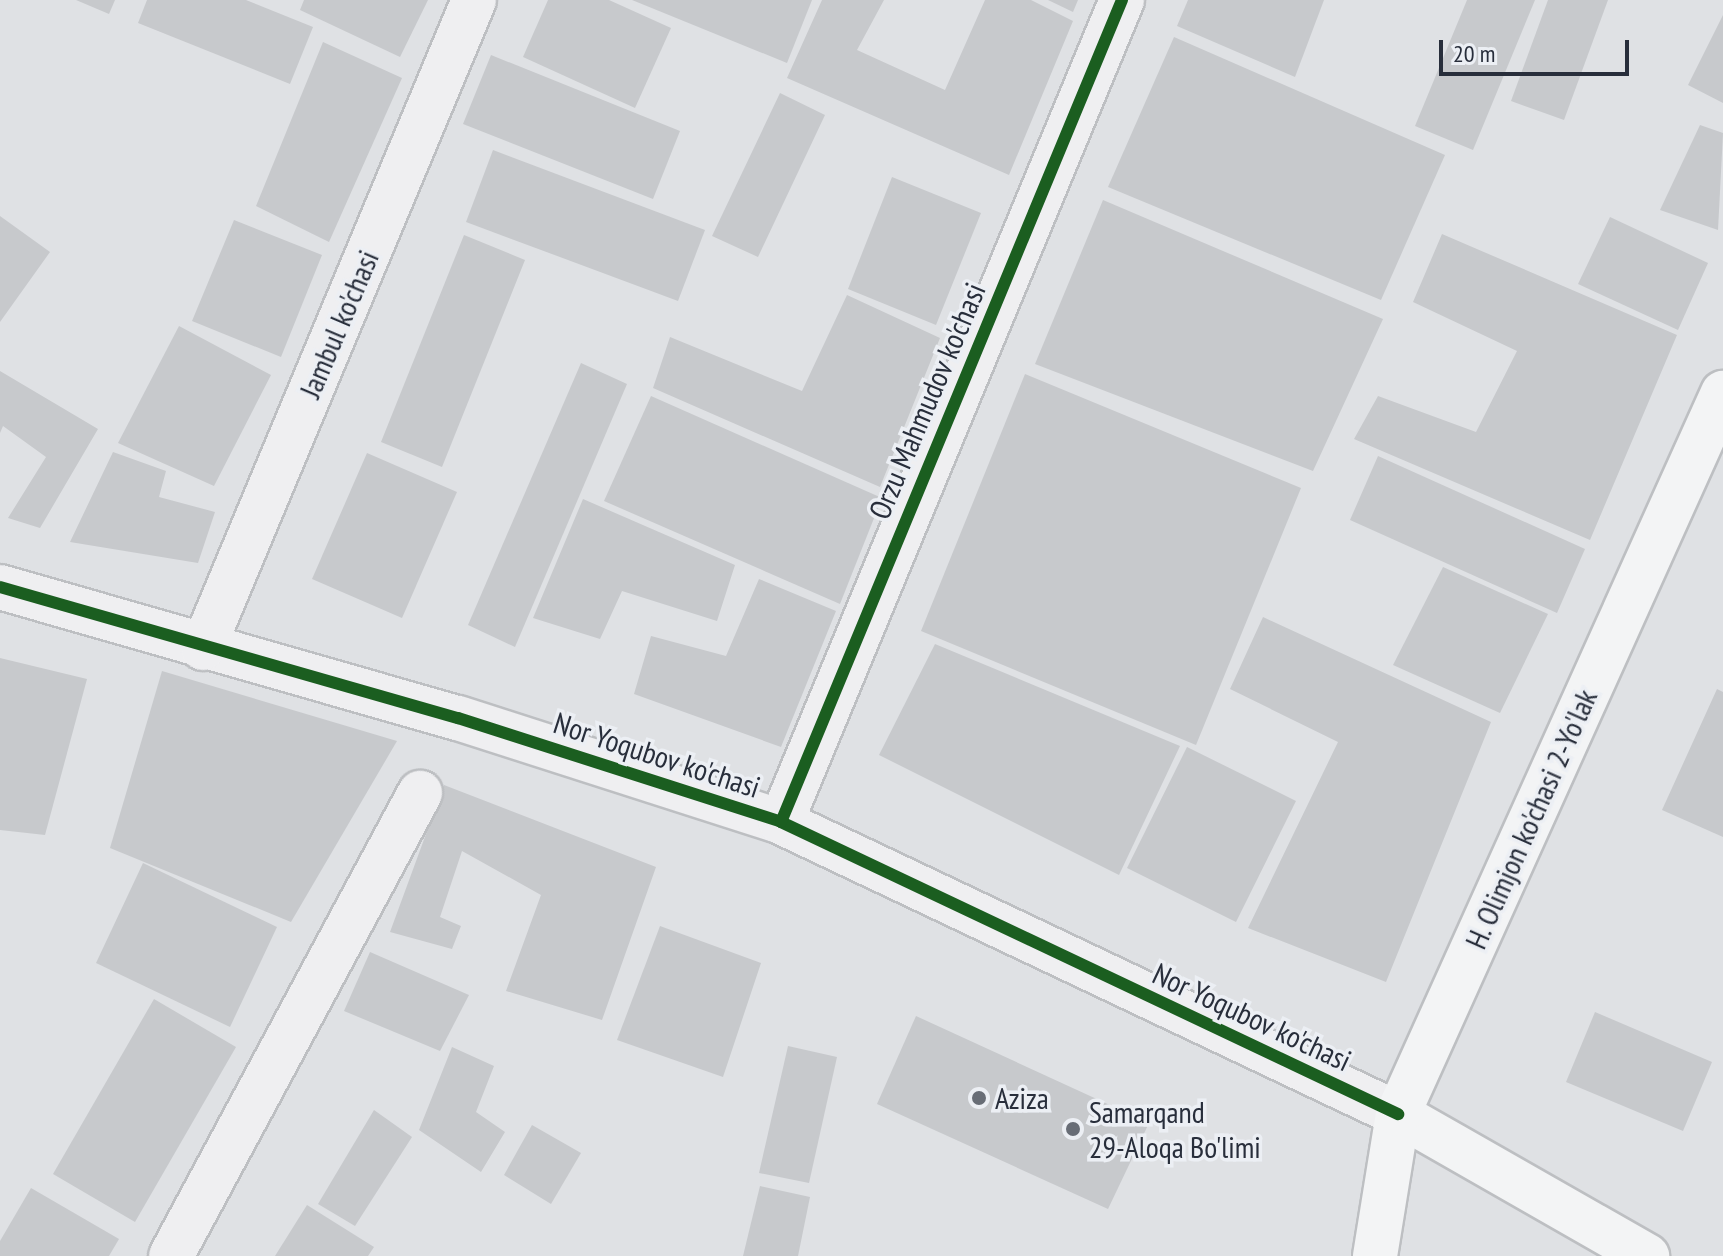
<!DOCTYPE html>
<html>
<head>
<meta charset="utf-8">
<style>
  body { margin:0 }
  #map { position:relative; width:1723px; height:1256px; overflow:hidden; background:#dfe1e4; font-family:"PT Sans Narrow",sans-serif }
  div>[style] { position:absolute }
  .building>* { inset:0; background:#c7c9cc }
  .roads { filter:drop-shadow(2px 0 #bdbfc2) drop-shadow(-2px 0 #bdbfc2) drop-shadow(0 2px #bdbfc2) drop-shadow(0 -2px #bdbfc2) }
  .minor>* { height:44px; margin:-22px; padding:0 22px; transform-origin:22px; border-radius:22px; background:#efeff1 }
  .major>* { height:44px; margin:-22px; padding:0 22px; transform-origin:22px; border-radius:22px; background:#f3f4f5 }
  .cycleway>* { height:12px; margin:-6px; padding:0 6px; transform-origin:6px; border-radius:6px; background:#1b5e20 }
  .dots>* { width:22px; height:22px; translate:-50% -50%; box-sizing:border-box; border:4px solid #eceff4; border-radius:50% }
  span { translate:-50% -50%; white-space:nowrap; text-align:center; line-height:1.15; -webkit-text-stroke:7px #eceff4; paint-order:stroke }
  .street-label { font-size:30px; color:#282e3b }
  .poi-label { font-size:30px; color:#282e3b }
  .left { translate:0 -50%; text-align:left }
  .scale { position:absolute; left:1439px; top:40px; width:190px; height:36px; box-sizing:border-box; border:4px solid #282e3b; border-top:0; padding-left:10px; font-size:24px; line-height:28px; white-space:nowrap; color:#282e3b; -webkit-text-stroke:6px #eceff4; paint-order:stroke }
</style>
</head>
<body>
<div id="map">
  <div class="building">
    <i style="clip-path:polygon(76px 0,115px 0,109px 14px)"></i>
    <i style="clip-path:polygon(147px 0,246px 0,313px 27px,290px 84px,138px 23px)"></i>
    <i style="clip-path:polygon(304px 0,428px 0,400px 57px,300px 10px)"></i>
    <i style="clip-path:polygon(548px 0,609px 0,671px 28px,635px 108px,523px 57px)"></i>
    <i style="clip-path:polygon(632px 0,812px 0,787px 63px)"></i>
    <i style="clip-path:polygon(822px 0,884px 0,857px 50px,945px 90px,985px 0,1031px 0,1073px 21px,1009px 175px,787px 78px)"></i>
    <i style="clip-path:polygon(1048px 0,1078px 0,1073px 12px)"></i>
    <i style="clip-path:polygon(1188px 0,1324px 0,1295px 77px,1177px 26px)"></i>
    <i style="clip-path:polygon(1467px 0,1535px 0,1473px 150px,1415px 126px)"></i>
    <i style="clip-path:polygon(1548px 0,1608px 0,1564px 120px,1511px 101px)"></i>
    <i style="clip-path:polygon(1723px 15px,1723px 103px,1688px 85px)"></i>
    <i style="clip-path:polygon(1174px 37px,1445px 155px,1381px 300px,1108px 187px)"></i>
    <i style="clip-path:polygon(323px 42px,402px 78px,329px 242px,256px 206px)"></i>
    <i style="clip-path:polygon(491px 55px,680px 131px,653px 199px,463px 124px)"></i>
    <i style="clip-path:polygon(780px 93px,825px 115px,758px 257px,712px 236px)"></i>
    <i style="clip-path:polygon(1700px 125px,1723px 133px,1718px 230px,1660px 210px)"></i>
    <i style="clip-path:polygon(493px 150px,705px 230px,678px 301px,466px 222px)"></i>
    <i style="clip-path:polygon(892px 177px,981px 213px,936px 325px,848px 289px)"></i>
    <i style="clip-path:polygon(1103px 200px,1383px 319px,1313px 471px,1035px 364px)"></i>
    <i style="clip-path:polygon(0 216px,50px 252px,0 322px)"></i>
    <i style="clip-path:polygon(1610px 217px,1708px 263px,1678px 330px,1578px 284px)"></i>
    <i style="clip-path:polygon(234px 220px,322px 255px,281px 357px,192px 321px)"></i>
    <i style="clip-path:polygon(1442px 234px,1677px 335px,1590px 540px,1354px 439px,1378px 396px,1476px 432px,1517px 351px,1413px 302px)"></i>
    <i style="clip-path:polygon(464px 235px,525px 260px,442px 467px,381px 442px)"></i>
    <i style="clip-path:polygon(847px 295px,940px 338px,880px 487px,653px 388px,670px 337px,802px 391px)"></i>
    <i style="clip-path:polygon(179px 326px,271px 375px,214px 486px,118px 443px)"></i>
    <i style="clip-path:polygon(581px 363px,627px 384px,515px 647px,468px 625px)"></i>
    <i style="clip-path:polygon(0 371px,98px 429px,40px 528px,8px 518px,46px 457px,3px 426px,0 433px)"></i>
    <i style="clip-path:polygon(1025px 374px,1301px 488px,1196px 745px,921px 631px)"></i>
    <i style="clip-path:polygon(651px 396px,882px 498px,840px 604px,604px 501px)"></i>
    <i style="clip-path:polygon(113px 452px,166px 471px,159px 497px,215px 512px,198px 563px,70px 542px)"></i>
    <i style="clip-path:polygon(367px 453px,457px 492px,402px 618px,312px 579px)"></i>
    <i style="clip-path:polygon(1378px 456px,1585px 549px,1557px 613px,1350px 520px)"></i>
    <i style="clip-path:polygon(583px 499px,735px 565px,717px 621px,622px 591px,600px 639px,533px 618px)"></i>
    <i style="clip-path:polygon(1443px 567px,1548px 614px,1500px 713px,1393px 665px)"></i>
    <i style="clip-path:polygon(759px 579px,836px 611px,781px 747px,634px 694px,651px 636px,726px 656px)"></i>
    <i style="clip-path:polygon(1263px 617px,1491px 722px,1386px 982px,1248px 928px,1338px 742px,1230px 689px)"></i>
    <i style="clip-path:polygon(935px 644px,1180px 746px,1119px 875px,879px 755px)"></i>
    <i style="clip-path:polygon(0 658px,87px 679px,45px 835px,0 830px)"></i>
    <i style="clip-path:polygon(162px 671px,397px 741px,291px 922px,110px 848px)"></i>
    <i style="clip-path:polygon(1717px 689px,1723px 692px,1723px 837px,1662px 810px)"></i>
    <i style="clip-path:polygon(1187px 747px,1296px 801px,1236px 922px,1127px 868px)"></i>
    <i style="clip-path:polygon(444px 785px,656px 867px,602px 1020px,506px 991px,541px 895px,462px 851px,440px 917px,461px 926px,452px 949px,390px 932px)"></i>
    <i style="clip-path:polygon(143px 863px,277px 927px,230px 1027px,96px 963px)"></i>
    <i style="clip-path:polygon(660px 926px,761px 963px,723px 1077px,617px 1040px)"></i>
    <i style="clip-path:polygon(370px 952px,469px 995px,440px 1051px,344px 1011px)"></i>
    <i style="clip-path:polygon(154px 999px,236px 1047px,135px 1222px,53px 1174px)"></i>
    <i style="clip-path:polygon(1595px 1012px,1712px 1062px,1683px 1131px,1566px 1082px)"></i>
    <i style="clip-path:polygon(916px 1016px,1149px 1123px,1108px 1209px,877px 1104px)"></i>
    <i style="clip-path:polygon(788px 1046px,837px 1057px,809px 1183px,759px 1173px)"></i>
    <i style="clip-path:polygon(452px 1047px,494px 1066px,476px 1112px,505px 1132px,481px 1172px,419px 1130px)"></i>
    <i style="clip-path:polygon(374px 1110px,412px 1137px,355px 1226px,318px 1204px)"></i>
    <i style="clip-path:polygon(532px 1125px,581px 1153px,551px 1204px,504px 1175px)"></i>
    <i style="clip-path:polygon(760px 1186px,810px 1197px,798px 1256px,743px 1256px)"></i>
    <i style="clip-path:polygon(31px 1188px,119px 1239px,109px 1256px,0 1256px,0 1241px)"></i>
    <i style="clip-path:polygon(307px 1205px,374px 1247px,368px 1256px,275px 1256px)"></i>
  </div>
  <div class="roads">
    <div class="minor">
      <i style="left:0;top:587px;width:476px;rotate:16deg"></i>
      <i style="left:458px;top:718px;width:339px;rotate:17.8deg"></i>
      <i style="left:781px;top:822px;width:683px;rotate:25.33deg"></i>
      <i style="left:203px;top:648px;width:702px;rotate:-67.3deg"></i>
      <i style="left:781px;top:822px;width:890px;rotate:-67.47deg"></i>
      <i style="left:171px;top:1256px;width:526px;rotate:-61.73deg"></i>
    </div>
    <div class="major">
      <i style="left:1398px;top:1114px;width:287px;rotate:29.7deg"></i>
      <i style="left:1375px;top:1256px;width:144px;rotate:-80.8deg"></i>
      <i style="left:1398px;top:1114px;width:791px;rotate:-65.74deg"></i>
    </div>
  </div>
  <div class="cycleway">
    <i style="left:0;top:587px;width:476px;rotate:16deg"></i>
    <i style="left:458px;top:718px;width:339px;rotate:17.8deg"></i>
    <i style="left:781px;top:822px;width:683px;rotate:25.33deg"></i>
    <i style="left:781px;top:822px;width:890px;rotate:-67.47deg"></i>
  </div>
  <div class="dots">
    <i style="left:979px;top:1098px;background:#686d76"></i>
    <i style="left:1073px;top:1129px;background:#686d76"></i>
  </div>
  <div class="street-label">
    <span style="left:339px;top:324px;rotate:-67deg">Jambul ko'chasi</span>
    <span style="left:927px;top:401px;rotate:-67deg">Orzu Mahmudov ko'chasi</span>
    <span style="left:657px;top:755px;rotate:18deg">Nor Yoqubov ko'chasi</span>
    <span style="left:1531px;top:819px;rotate:-66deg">H. Olimjon ko'chasi 2-Yo'lak</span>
    <span style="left:1252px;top:1017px;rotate:25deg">Nor Yoqubov ko'chasi</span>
  </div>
  <div class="poi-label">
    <span class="left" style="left:995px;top:1098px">Aziza</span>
    <span class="left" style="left:1089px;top:1129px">Samarqand<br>29-Aloqa Bo'limi</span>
  </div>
  <div class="scale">20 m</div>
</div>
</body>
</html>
